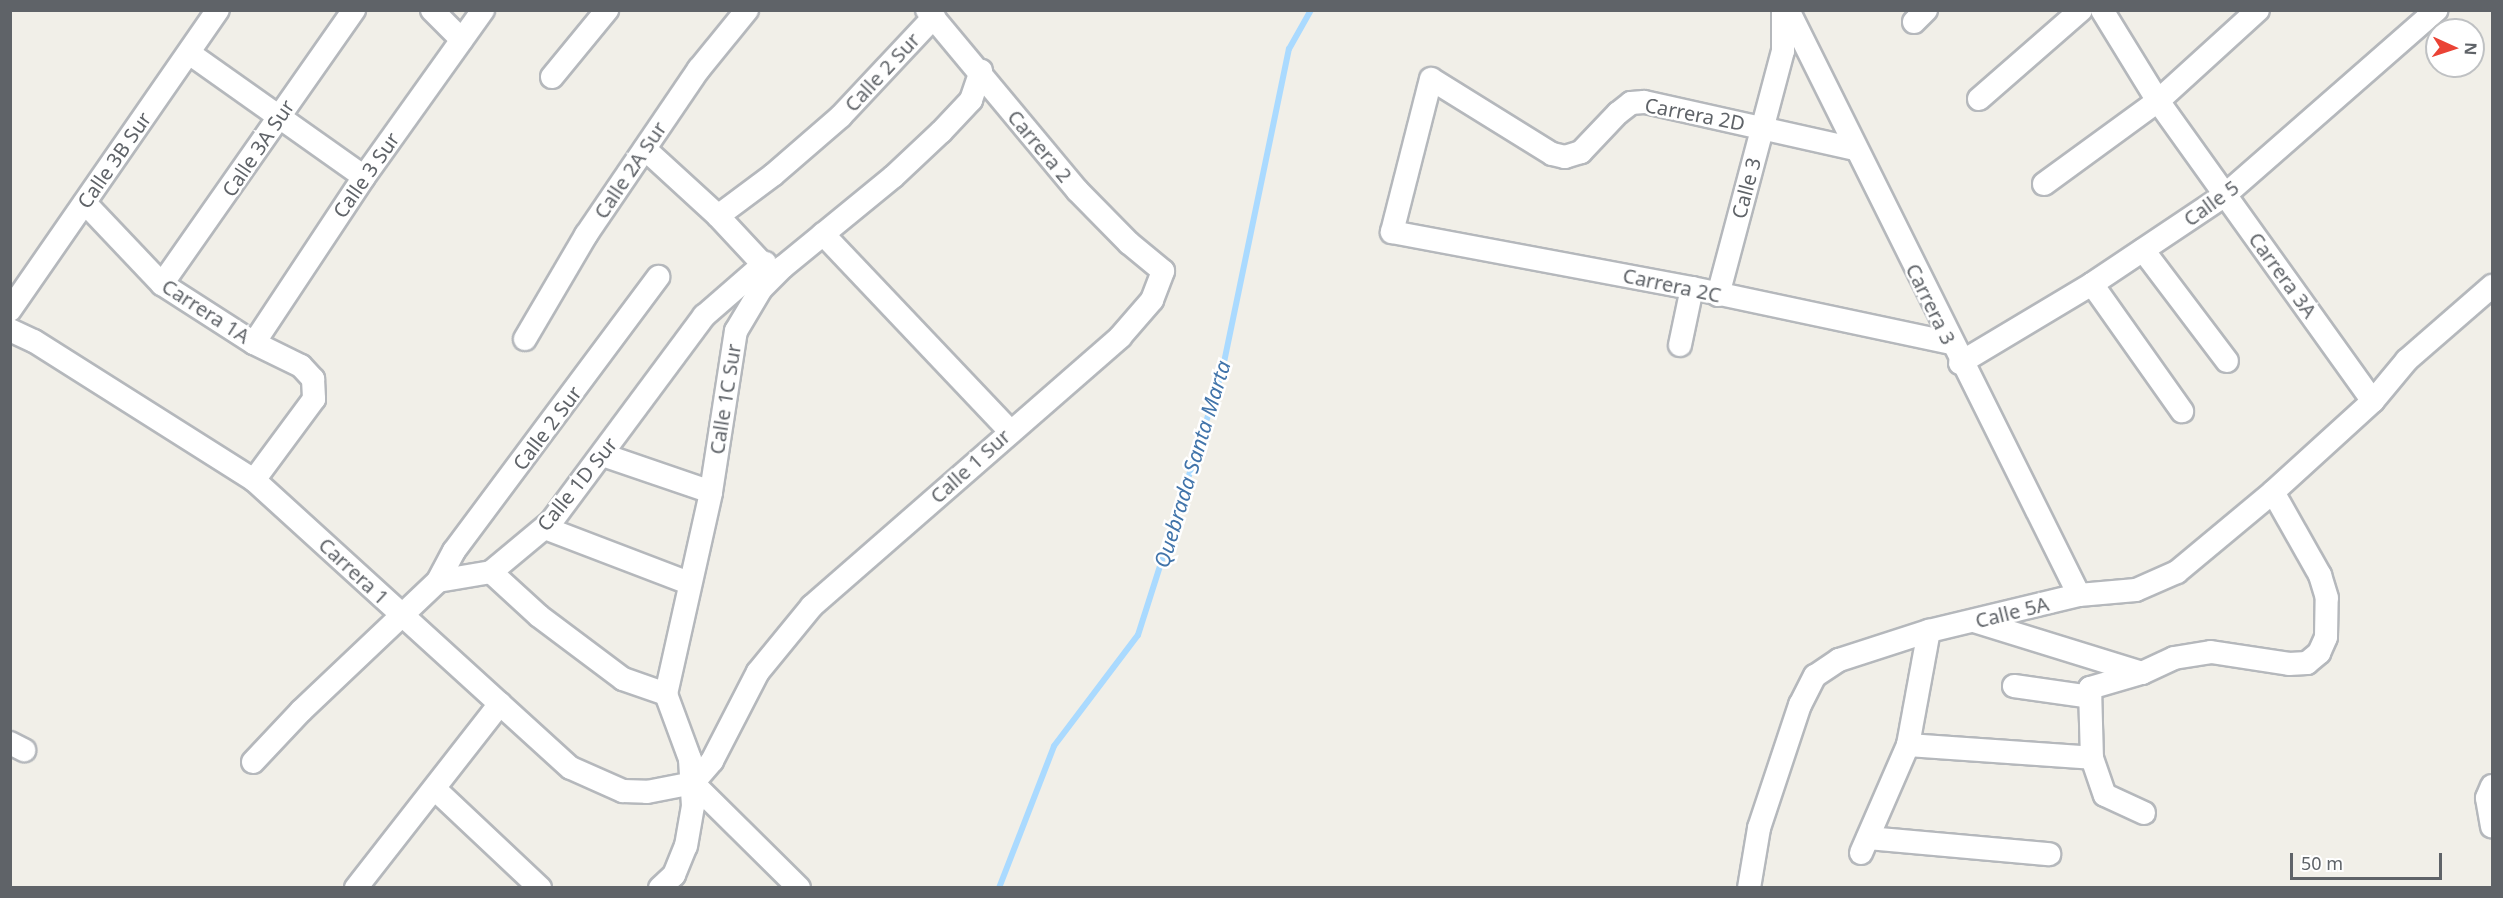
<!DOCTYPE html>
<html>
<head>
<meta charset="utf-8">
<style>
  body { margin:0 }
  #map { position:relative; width:2503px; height:898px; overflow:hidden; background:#f1efe8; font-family:"Noto Sans",sans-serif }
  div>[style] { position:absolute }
  .stream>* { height:6px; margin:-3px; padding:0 3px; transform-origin:3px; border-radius:3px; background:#aadaff }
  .roads { filter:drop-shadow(2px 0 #b5b8bc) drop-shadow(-2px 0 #b5b8bc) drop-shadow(0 2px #b5b8bc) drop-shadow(0 -2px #b5b8bc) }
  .minor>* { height:22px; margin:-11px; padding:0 11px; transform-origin:11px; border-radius:11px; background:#fff }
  span { translate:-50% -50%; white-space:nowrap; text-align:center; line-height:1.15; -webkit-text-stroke:5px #fff; paint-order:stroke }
  .street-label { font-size:20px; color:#5f6368 }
  .water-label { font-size:21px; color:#4174aa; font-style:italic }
  .frame { position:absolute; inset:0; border:12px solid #5f6368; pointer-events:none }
  .north { position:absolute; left:2425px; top:18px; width:60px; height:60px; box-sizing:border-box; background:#fff; border:2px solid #bfc1c3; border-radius:50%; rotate:93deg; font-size:16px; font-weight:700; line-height:24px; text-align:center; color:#5f6368 }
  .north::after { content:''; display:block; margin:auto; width:21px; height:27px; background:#ea4335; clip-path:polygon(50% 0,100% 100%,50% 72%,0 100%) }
  .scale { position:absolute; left:2290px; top:853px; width:152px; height:27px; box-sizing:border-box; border:3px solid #5f6368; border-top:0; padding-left:8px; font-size:18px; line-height:21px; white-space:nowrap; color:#5f6368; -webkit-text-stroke:4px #fff; paint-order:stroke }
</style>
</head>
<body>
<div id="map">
  <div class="stream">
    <i style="left:999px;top:888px;width:152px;rotate:-68.8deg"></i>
    <i style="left:1054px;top:746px;width:139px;rotate:-52.9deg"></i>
    <i style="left:1138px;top:635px;width:276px;rotate:-72.3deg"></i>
    <i style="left:1222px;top:372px;width:330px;rotate:-78.3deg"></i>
    <i style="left:1289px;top:49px;width:45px;rotate:-60.6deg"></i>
  </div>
  <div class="roads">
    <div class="minor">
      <i style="left:432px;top:10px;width:42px;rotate:45deg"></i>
      <i style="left:1788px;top:10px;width:653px;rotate:63.55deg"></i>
      <i style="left:2102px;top:10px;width:107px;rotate:58.4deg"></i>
      <i style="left:2158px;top:101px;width:369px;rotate:54.4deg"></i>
      <i style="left:1914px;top:22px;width:17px;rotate:-45deg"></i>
      <i style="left:189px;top:53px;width:214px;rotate:35.3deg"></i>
      <i style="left:552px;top:77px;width:87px;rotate:-50.6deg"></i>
      <i style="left:1979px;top:99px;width:135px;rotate:-41.1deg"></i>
      <i style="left:645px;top:149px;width:99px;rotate:42.5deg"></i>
      <i style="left:718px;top:216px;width:81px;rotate:47deg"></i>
      <i style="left:1855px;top:149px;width:216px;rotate:-167.4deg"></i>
      <i style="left:1644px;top:102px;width:13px;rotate:176deg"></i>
      <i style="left:1631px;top:103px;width:16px;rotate:142deg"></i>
      <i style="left:1618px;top:113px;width:54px;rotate:133.5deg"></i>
      <i style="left:1581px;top:152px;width:17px;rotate:163deg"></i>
      <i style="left:1565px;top:157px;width:13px;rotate:-167deg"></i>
      <i style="left:1552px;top:154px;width:142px;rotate:-148.2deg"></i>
      <i style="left:1431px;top:79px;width:158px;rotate:104.3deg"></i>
      <i style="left:1392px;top:232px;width:305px;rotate:10.6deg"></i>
      <i style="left:1692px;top:288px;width:265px;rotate:12deg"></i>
      <i style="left:2044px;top:184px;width:141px;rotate:-36.1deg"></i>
      <i style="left:2158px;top:101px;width:135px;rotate:-42.3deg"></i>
      <i style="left:85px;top:203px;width:112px;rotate:46.5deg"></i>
      <i style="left:162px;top:284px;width:109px;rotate:32.7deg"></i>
      <i style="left:254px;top:343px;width:52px;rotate:26.1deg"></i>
      <i style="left:301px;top:366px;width:18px;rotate:47deg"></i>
      <i style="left:313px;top:379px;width:20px;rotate:87deg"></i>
      <i style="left:314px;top:399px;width:101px;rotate:126.5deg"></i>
      <i style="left:718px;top:216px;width:69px;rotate:-36.7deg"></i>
      <i style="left:773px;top:175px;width:90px;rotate:-40.9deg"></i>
      <i style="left:841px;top:116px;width:136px;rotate:-46.8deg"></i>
      <i style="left:823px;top:234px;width:270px;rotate:46.5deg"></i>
      <i style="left:2143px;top:250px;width:139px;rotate:52.9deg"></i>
      <i style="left:162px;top:284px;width:335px;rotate:-55deg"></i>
      <i style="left:2092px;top:284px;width:156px;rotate:54.7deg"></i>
      <i style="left:1718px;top:295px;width:253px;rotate:-75.1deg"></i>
      <i style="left:1783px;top:51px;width:41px;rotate:-90deg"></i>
      <i style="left:10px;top:310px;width:365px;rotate:-55.3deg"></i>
      <i style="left:10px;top:330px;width:26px;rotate:25deg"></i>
      <i style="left:34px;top:341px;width:260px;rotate:32.3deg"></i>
      <i style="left:254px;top:480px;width:428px;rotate:42.3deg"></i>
      <i style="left:571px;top:768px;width:57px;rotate:23.9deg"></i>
      <i style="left:623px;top:791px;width:24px;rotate:2deg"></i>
      <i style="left:647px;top:792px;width:47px;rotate:-11.1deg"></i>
      <i style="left:525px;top:339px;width:121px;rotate:-59.6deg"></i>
      <i style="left:586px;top:235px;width:201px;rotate:-55.8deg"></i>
      <i style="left:699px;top:69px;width:76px;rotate:-50.9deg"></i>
      <i style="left:254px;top:343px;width:199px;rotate:-56.5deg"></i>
      <i style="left:364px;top:177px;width:205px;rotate:-54.5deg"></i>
      <i style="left:1680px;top:345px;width:58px;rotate:-78.1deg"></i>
      <i style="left:1960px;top:363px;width:154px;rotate:-30.9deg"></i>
      <i style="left:2092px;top:284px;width:160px;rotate:-33.8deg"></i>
      <i style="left:2225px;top:195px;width:281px;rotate:-41.2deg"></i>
      <i style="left:603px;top:455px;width:114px;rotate:18.9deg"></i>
      <i style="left:545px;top:528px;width:154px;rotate:20.9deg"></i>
      <i style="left:491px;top:572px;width:65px;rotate:42.5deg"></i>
      <i style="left:539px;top:616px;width:105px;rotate:36.9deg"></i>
      <i style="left:623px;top:679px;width:46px;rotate:19.2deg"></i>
      <i style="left:438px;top:581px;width:34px;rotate:-62deg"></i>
      <i style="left:454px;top:551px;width:342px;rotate:-53.3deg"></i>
      <i style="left:1974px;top:621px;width:176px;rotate:17.2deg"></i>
      <i style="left:2142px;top:673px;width:35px;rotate:-25deg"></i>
      <i style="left:2174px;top:658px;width:37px;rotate:-9deg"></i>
      <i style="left:2211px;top:652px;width:79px;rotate:8.7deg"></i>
      <i style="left:2289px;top:664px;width:18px;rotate:-3deg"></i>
      <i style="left:2307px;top:663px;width:16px;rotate:-40deg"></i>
      <i style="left:2319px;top:653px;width:17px;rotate:-66deg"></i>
      <i style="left:2326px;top:637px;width:39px;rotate:-89deg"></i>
      <i style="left:2327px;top:598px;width:24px;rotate:-107deg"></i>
      <i style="left:2320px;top:575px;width:95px;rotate:-119.5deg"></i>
      <i style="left:2138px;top:674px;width:50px;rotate:163.7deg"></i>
      <i style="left:2090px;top:688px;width:70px;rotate:88.4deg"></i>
      <i style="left:2092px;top:758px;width:39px;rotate:71deg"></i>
      <i style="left:2105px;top:795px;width:43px;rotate:24.8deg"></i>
      <i style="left:2014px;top:686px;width:77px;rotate:8.2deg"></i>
      <i style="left:10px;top:743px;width:16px;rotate:27deg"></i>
      <i style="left:1908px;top:745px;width:184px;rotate:4deg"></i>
      <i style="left:253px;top:762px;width:70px;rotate:-46.7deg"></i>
      <i style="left:301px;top:711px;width:189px;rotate:-43.5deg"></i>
      <i style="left:438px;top:581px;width:54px;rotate:-9.6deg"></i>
      <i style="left:491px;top:572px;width:78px;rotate:-39.8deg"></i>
      <i style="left:551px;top:522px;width:257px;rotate:-53.4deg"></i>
      <i style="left:704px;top:316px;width:81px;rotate:-41deg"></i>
      <i style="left:693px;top:783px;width:29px;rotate:-49deg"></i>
      <i style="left:712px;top:761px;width:100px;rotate:-62.7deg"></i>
      <i style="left:758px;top:672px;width:85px;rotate:-50.7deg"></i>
      <i style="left:812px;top:606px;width:409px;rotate:-41.1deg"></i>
      <i style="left:1120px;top:337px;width:49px;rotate:-49.1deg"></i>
      <i style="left:1152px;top:300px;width:31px;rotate:-69deg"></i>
      <i style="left:1163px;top:271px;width:44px;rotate:-140.5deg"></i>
      <i style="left:1129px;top:243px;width:74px;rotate:-134.5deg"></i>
      <i style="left:1077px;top:190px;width:234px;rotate:-129.8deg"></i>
      <i style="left:693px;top:783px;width:149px;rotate:44.7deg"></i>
      <i style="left:2492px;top:786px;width:13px;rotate:113deg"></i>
      <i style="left:2487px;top:798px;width:29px;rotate:80deg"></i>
      <i style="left:436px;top:790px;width:143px;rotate:43.3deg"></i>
      <i style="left:1868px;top:838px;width:182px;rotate:5.1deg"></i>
      <i style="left:1861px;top:853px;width:118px;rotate:-66.5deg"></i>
      <i style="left:1908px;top:745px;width:116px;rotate:-79.6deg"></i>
      <i style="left:356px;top:888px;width:234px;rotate:-52deg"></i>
      <i style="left:660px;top:888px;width:19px;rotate:-43deg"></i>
      <i style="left:674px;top:875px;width:31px;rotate:-68deg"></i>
      <i style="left:686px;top:846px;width:41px;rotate:-80.1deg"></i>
      <i style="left:693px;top:806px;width:47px;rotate:-93.7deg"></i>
      <i style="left:690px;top:759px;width:69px;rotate:-110.3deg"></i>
      <i style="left:666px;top:694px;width:207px;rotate:-77.4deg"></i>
      <i style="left:711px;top:492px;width:163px;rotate:-81.2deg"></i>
      <i style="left:736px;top:331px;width:49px;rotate:-59.2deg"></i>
      <i style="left:761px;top:289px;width:31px;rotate:-45deg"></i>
      <i style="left:783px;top:267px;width:142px;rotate:-39.3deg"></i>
      <i style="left:893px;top:177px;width:66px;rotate:-43.2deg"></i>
      <i style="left:941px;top:132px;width:44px;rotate:-46.8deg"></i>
      <i style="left:971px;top:100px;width:31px;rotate:-71deg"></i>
      <i style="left:1749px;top:888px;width:61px;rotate:-80.5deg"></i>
      <i style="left:1759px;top:828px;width:130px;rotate:-71.6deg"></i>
      <i style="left:1800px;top:705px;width:33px;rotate:-63deg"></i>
      <i style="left:1815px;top:676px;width:29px;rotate:-34deg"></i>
      <i style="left:1839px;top:660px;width:95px;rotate:-17.9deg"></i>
      <i style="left:1929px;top:631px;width:154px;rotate:-13.5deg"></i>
      <i style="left:2079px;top:595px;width:57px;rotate:-5deg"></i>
      <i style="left:2136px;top:590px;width:45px;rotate:-23.7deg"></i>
      <i style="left:2177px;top:572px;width:125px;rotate:-39.8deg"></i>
      <i style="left:2273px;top:492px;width:135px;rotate:-42.3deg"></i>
      <i style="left:2373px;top:401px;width:53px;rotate:-50.3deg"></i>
      <i style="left:2407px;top:360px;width:113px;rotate:-41deg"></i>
    </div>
  </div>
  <div class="street-label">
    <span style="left:882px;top:72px;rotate:-47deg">Calle 2 Sur</span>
    <span style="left:1695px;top:114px;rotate:11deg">Carrera 2D</span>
    <span style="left:1040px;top:146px;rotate:50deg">Carrera 2</span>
    <span style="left:258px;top:148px;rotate:-56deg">Calle 3A Sur</span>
    <span style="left:114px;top:160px;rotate:-55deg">Calle 3B Sur</span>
    <span style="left:630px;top:170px;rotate:-56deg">Calle 2A Sur</span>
    <span style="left:366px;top:175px;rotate:-55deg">Calle 3 Sur</span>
    <span style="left:1746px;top:188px;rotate:-75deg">Calle 3</span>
    <span style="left:2211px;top:203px;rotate:-36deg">Calle 5</span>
    <span style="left:2283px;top:275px;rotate:54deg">Carrera 3A</span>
    <span style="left:1672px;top:285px;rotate:12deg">Carrera 2C</span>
    <span style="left:1931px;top:304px;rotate:64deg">Carrera 3</span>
    <span style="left:206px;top:311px;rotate:33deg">Carrera 1A</span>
    <span style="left:725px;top:399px;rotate:-81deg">Calle 1C Sur</span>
    <span style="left:547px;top:428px;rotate:-53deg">Calle 2 Sur</span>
    <span style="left:970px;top:466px;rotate:-42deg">Calle 1 Sur</span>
    <span style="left:577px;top:484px;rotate:-51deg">Calle 1D Sur</span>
    <span style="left:354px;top:571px;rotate:43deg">Carrera 1</span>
    <span style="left:2012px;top:612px;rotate:-14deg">Calle 5A</span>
  </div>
  <div class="water-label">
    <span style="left:1192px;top:464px;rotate:-73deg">Quebrada Santa Marta</span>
  </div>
  <div class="frame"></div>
  <div class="north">N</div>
  <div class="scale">50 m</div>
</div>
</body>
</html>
